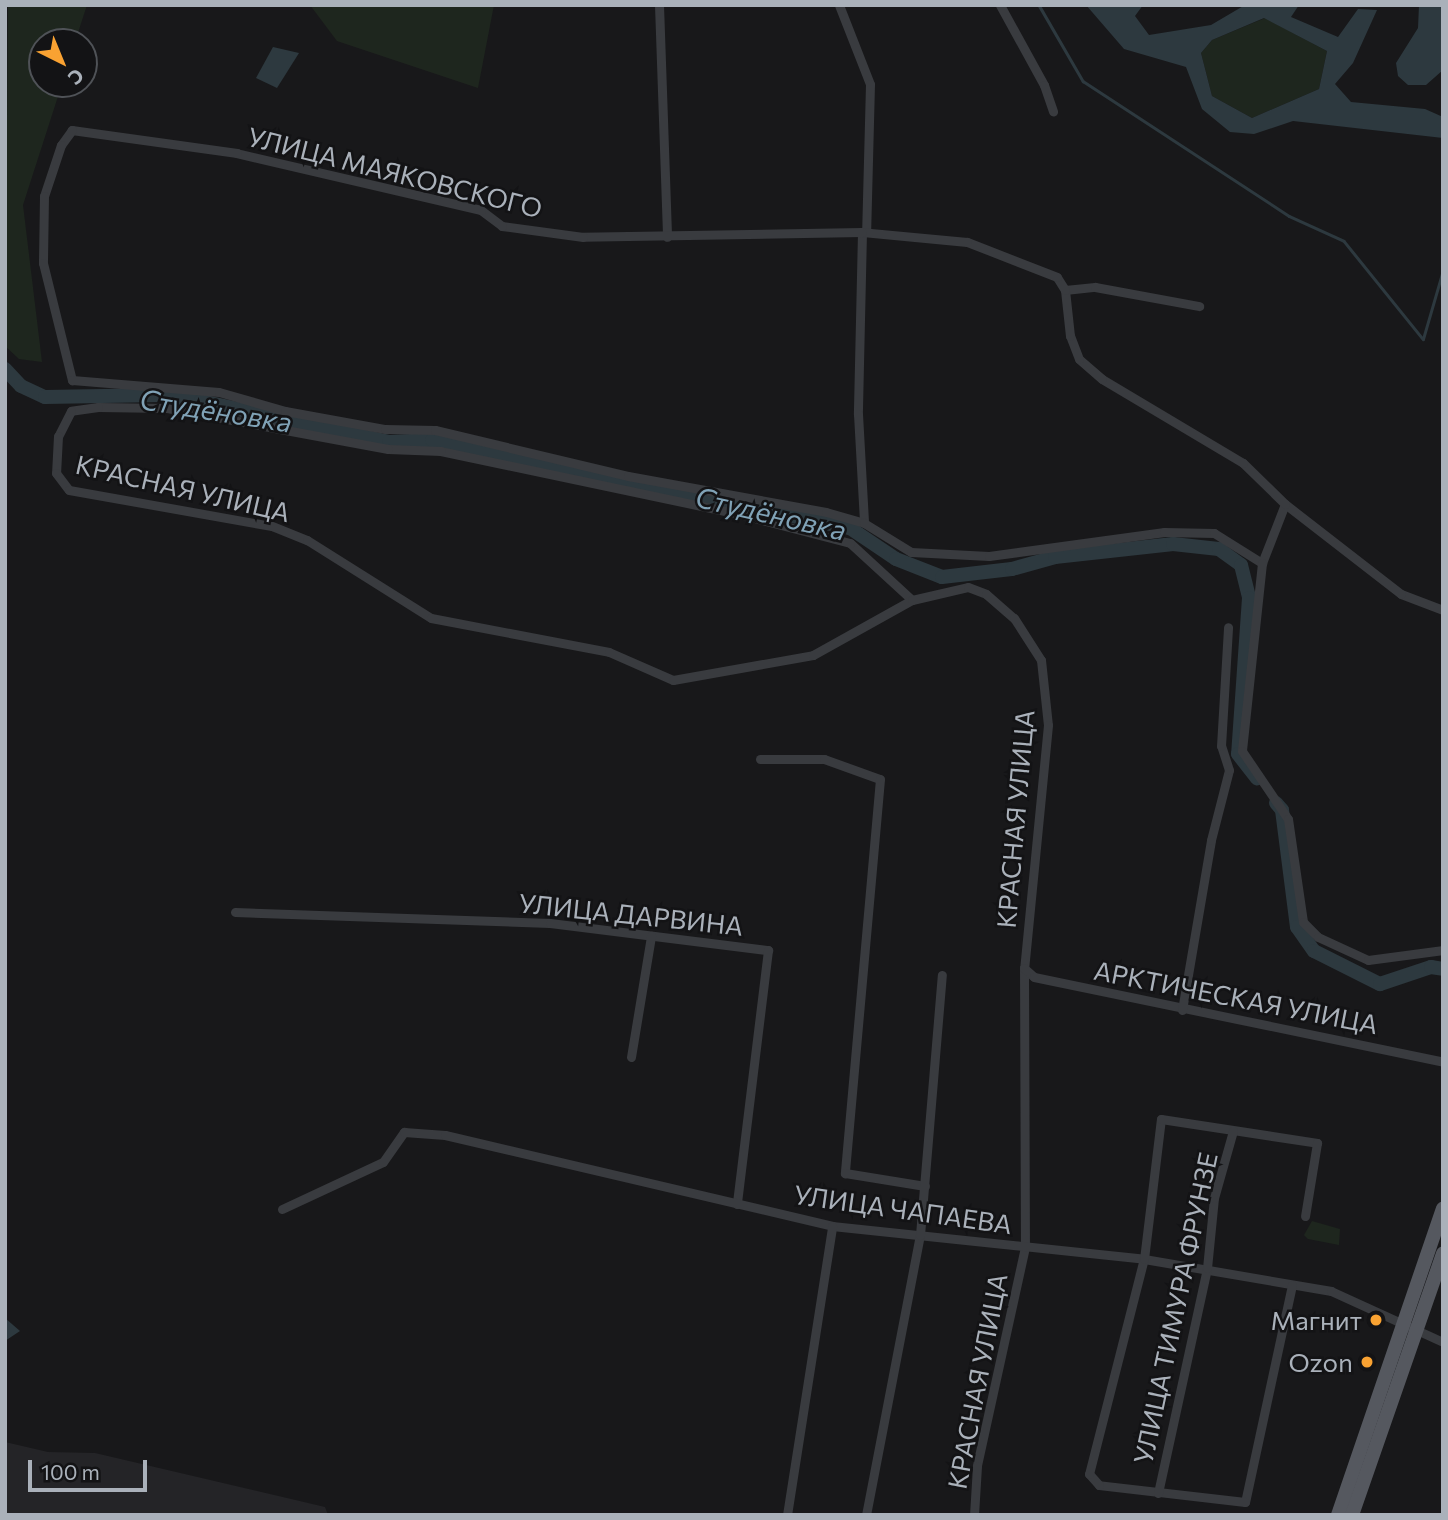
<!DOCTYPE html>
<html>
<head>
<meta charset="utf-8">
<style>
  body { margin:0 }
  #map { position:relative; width:1448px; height:1520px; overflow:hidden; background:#18181a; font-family:Commissioner,sans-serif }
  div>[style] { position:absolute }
  .built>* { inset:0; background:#242427 }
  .green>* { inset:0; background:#1e261e }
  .water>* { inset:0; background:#2d393f }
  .stream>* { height:2.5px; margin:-1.25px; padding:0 1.25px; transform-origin:1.25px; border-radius:1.25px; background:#2d393f }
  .river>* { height:14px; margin:-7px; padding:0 7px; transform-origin:7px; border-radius:7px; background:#2d393f }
  .street>* { height:9px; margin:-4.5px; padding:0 4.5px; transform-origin:4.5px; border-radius:4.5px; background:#393b3f }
  .primary>* { height:14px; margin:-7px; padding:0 7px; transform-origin:7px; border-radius:7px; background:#55585f }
  .dots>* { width:19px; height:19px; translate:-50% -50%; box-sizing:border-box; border:4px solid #131315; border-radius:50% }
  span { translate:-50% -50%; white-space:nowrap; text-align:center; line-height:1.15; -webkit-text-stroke:5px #131315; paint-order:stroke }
  .street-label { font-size:26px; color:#aab1ba }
  .poi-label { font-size:26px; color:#aab1ba }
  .right { translate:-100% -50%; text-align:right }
  .water-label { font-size:28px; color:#80a2b6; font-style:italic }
  .frame { position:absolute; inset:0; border:7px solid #aab1ba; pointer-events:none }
  .north { position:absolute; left:28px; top:28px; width:70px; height:70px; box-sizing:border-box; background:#131315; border:2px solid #4f5257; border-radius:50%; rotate:137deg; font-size:19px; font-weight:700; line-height:28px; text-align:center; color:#aab1ba }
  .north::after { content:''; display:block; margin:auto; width:24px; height:32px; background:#f9a232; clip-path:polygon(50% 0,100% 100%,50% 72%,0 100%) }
  .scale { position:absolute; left:28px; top:1460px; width:119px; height:32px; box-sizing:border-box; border:4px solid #aab1ba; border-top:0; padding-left:9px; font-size:21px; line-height:24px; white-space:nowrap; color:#aab1ba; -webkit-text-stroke:5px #131315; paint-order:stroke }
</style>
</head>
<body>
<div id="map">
  <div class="built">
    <i style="clip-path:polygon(5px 1442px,48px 1452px,95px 1453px,325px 1507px,328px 1515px,5px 1515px)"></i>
  </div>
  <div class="green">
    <i style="clip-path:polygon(8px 5px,87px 5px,75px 42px,42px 42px,42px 84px,62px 84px,23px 205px,42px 362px,19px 359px,5px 346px)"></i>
    <i style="clip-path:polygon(310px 5px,494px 5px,478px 88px,337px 41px)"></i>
    <i style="clip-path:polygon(1265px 18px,1327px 51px,1319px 89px,1252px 118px,1212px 96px,1201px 53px,1212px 40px)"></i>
    <i style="clip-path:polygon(1312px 1221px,1340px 1229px,1339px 1245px,1308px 1239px,1304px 1235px)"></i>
  </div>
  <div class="water">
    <i style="clip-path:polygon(evenodd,1086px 5px,1143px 5px,1135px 16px,1149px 35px,1211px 25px,1245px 5px,1299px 5px,1291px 17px,1338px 37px,1358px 9px,1377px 10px,1353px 63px,1335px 84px,1351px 102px,1425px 109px,1443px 117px,1443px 138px,1293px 121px,1254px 134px,1230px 132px,1202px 109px,1186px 67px,1124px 49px,1086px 5px,1264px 18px,1327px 51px,1319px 89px,1252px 118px,1212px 96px,1201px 53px,1212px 40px,1264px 18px)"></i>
    <i style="clip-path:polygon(1419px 5px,1443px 5px,1443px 70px,1426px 85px,1408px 85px,1398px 76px,1396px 63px,1418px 28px)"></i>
    <i style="clip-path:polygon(273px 47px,299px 53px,277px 88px,256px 78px)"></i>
    <i style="clip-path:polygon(5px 1318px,20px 1331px,5px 1341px)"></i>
  </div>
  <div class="stream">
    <i style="left:1039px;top:5px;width:88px;rotate:59.9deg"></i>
    <i style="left:1083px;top:81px;width:246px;rotate:33.2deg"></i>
    <i style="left:1289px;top:216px;width:60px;rotate:24.4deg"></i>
    <i style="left:1344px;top:241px;width:126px;rotate:51.1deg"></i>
    <i style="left:1423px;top:339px;width:72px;rotate:-73.8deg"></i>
  </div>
  <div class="river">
    <i style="left:5px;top:369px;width:23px;rotate:47deg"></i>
    <i style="left:21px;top:386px;width:26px;rotate:25deg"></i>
    <i style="left:45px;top:397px;width:116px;rotate:-1deg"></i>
    <i style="left:161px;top:395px;width:40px;rotate:8.5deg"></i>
    <i style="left:201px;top:401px;width:192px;rotate:12.3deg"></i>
    <i style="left:389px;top:442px;width:43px;rotate:-2.7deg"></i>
    <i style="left:432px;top:440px;width:427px;rotate:11.9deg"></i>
    <i style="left:850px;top:528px;width:55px;rotate:34deg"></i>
    <i style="left:896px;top:559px;width:49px;rotate:21.4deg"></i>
    <i style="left:942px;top:577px;width:70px;rotate:-6.5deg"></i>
    <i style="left:1012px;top:569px;width:45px;rotate:-15.6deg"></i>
    <i style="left:1055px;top:557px;width:119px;rotate:-6.3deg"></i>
    <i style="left:1173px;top:544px;width:46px;rotate:6.2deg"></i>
    <i style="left:1219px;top:549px;width:27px;rotate:36deg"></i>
    <i style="left:1241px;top:565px;width:34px;rotate:76deg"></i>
    <i style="left:1249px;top:598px;width:156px;rotate:94deg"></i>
    <i style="left:1238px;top:754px;width:31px;rotate:52deg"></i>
    <i style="left:1276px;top:803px;width:9px;rotate:49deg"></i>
    <i style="left:1282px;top:810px;width:118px;rotate:82.7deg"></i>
    <i style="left:1297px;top:927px;width:29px;rotate:55deg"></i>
    <i style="left:1314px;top:951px;width:74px;rotate:26.6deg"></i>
    <i style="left:1380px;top:984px;width:54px;rotate:-18.4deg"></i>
    <i style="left:1431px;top:967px;width:12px;rotate:9deg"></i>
  </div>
  <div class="street">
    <i style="left:659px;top:5px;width:232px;rotate:88deg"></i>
    <i style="left:839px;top:5px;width:85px;rotate:68.6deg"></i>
    <i style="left:870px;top:84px;width:148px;rotate:91.5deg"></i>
    <i style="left:1000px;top:5px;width:91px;rotate:61.2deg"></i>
    <i style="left:1044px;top:85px;width:28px;rotate:71deg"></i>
    <i style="left:862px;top:232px;width:182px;rotate:91.3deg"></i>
    <i style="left:858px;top:414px;width:109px;rotate:86.8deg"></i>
    <i style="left:1065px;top:290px;width:30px;rotate:-6deg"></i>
    <i style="left:1095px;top:287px;width:106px;rotate:10.4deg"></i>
    <i style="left:1262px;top:563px;width:63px;rotate:-68.7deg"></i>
    <i style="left:912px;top:600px;width:84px;rotate:-137.4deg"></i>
    <i style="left:850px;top:543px;width:115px;rotate:-165.4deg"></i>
    <i style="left:739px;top:514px;width:305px;rotate:-168.1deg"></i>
    <i style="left:441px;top:451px;width:53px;rotate:-177.8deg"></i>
    <i style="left:388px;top:449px;width:226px;rotate:-169.5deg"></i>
    <i style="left:166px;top:408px;width:68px;rotate:-179.2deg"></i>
    <i style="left:98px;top:407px;width:27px;rotate:172deg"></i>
    <i style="left:71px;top:411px;width:28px;rotate:117deg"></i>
    <i style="left:58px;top:436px;width:37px;rotate:93deg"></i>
    <i style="left:56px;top:473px;width:21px;rotate:53deg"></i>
    <i style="left:69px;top:490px;width:206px;rotate:10.1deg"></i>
    <i style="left:272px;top:526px;width:38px;rotate:22deg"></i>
    <i style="left:307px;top:540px;width:146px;rotate:32.2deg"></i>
    <i style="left:431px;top:618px;width:181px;rotate:10.8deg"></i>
    <i style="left:609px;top:652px;width:70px;rotate:23.6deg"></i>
    <i style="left:673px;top:680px;width:142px;rotate:-10.1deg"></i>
    <i style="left:813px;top:655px;width:113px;rotate:-29.1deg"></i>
    <i style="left:912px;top:600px;width:57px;rotate:-13.1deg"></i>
    <i style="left:968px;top:587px;width:19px;rotate:21deg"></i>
    <i style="left:986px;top:594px;width:37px;rotate:41deg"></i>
    <i style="left:1014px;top:618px;width:50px;rotate:57.3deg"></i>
    <i style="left:1041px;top:660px;width:65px;rotate:83.9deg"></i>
    <i style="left:1048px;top:725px;width:244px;rotate:95.6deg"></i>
    <i style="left:1024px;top:968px;width:279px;rotate:89.8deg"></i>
    <i style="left:1025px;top:1247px;width:224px;rotate:102.4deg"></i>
    <i style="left:977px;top:1466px;width:49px;rotate:93.5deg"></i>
    <i style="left:1443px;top:610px;width:45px;rotate:-159.1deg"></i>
    <i style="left:1401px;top:594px;width:147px;rotate:-142.2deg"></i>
    <i style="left:1285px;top:504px;width:59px;rotate:-135.7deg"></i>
    <i style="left:1243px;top:463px;width:164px;rotate:-149.2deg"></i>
    <i style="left:1102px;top:379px;width:30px;rotate:-139deg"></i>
    <i style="left:1079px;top:359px;width:25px;rotate:-111deg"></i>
    <i style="left:1070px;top:336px;width:46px;rotate:-96.2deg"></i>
    <i style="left:1065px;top:290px;width:15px;rotate:-122deg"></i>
    <i style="left:1057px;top:277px;width:97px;rotate:-158.7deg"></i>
    <i style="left:967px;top:242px;width:105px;rotate:-174.6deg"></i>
    <i style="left:862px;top:232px;width:279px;rotate:179deg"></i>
    <i style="left:583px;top:237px;width:82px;rotate:-172.3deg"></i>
    <i style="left:502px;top:226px;width:26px;rotate:-143deg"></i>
    <i style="left:481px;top:210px;width:251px;rotate:-166.9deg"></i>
    <i style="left:237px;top:153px;width:167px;rotate:-172.1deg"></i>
    <i style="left:72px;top:130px;width:19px;rotate:126deg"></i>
    <i style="left:61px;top:145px;width:54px;rotate:108.4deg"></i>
    <i style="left:44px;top:196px;width:67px;rotate:90.9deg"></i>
    <i style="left:43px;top:263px;width:121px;rotate:76.1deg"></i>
    <i style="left:72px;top:380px;width:147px;rotate:4.7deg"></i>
    <i style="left:219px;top:392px;width:69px;rotate:16.1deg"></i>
    <i style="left:285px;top:411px;width:102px;rotate:10.2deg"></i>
    <i style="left:385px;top:429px;width:50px;rotate:1.1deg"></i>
    <i style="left:435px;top:430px;width:198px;rotate:13.4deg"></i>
    <i style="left:628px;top:476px;width:201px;rotate:10.3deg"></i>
    <i style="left:826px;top:512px;width:40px;rotate:16deg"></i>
    <i style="left:864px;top:523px;width:55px;rotate:31.7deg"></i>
    <i style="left:911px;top:552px;width:78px;rotate:2.9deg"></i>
    <i style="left:989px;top:556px;width:177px;rotate:-7.8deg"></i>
    <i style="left:1164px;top:532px;width:50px;rotate:1.1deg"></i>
    <i style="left:1214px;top:533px;width:57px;rotate:32deg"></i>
    <i style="left:1262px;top:563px;width:189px;rotate:96.1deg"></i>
    <i style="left:1242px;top:751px;width:82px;rotate:55.9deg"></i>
    <i style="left:1288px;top:819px;width:104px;rotate:81.7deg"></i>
    <i style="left:1303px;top:922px;width:21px;rotate:45deg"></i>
    <i style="left:1318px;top:937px;width:55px;rotate:24.7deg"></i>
    <i style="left:1368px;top:960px;width:76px;rotate:-7.6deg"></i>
    <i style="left:760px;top:759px;width:64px"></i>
    <i style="left:824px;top:759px;width:59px;rotate:19.7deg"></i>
    <i style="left:880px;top:779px;width:396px;rotate:95.1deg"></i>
    <i style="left:845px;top:1173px;width:81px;rotate:9.2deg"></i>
    <i style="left:235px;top:912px;width:315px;rotate:2deg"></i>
    <i style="left:550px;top:923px;width:220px;rotate:7.1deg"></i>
    <i style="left:768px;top:950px;width:256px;rotate:97deg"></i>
    <i style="left:1024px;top:968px;width:13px;rotate:42deg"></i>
    <i style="left:1034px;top:977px;width:418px;rotate:11.7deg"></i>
    <i style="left:1182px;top:1010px;width:172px;rotate:-80.3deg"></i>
    <i style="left:1211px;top:840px;width:72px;rotate:-75.6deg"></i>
    <i style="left:1229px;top:770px;width:25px;rotate:-108deg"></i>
    <i style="left:1221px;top:746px;width:119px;rotate:-86.6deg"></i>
    <i style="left:631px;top:1057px;width:123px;rotate:-80.6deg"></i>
    <i style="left:282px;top:1209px;width:111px;rotate:-25deg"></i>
    <i style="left:383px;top:1162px;width:37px;rotate:-55deg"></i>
    <i style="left:404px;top:1132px;width:41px;rotate:4.2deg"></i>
    <i style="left:445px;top:1135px;width:398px;rotate:13.2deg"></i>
    <i style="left:832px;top:1226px;width:314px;rotate:6deg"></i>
    <i style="left:1144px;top:1259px;width:190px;rotate:9.7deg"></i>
    <i style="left:1331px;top:1291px;width:123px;rotate:24.5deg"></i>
    <i style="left:1292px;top:1285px;width:222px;rotate:102.2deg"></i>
    <i style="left:1245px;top:1502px;width:147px;rotate:-173.4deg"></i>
    <i style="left:1099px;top:1485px;width:15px;rotate:-132deg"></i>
    <i style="left:1089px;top:1474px;width:222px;rotate:-75.7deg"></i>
    <i style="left:1144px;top:1259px;width:141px;rotate:-83.1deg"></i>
    <i style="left:1161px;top:1119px;width:158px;rotate:8.7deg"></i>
    <i style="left:1317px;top:1143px;width:74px;rotate:99.3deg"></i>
    <i style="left:1158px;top:1493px;width:230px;rotate:-77.7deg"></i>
    <i style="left:1207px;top:1268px;width:70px;rotate:-84.3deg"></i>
    <i style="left:1214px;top:1198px;width:70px;rotate:-74.2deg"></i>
    <i style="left:787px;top:1515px;width:292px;rotate:-81.1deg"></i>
    <i style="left:866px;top:1515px;width:285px;rotate:-79.1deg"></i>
    <i style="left:920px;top:1235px;width:261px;rotate:-85.2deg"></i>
  </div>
  <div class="primary">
    <i style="left:1338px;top:1515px;width:324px;rotate:-71.1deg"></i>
    <i style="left:1352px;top:1515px;width:277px;rotate:-70.8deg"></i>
  </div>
  <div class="dots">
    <i style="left:1376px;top:1320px;background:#f9a232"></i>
    <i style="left:1367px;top:1362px;background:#f9a232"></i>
  </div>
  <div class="street-label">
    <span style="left:395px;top:172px;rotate:14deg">УЛИЦА МАЯКОВСКОГО</span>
    <span style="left:183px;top:488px;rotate:13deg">КРАСНАЯ УЛИЦА</span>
    <span style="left:1015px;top:819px;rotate:-85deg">КРАСНАЯ УЛИЦА</span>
    <span style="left:631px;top:914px;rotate:6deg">УЛИЦА ДАРВИНА</span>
    <span style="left:1236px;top:997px;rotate:11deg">АРКТИЧЕСКАЯ УЛИЦА</span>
    <span style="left:903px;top:1209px;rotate:8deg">УЛИЦА ЧАПАЕВА</span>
    <span style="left:1175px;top:1308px;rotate:-78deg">УЛИЦА ТИМУРА ФРУНЗЕ</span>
    <span style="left:977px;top:1381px;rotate:-79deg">КРАСНАЯ УЛИЦА</span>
  </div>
  <div class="poi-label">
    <span class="right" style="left:1362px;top:1320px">Магнит</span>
    <span class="right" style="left:1353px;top:1362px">Ozon</span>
  </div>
  <div class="water-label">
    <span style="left:216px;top:410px;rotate:9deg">Студёновка</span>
    <span style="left:771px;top:513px;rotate:13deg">Студёновка</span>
  </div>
  <div class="frame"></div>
  <div class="north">С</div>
  <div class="scale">100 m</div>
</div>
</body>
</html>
